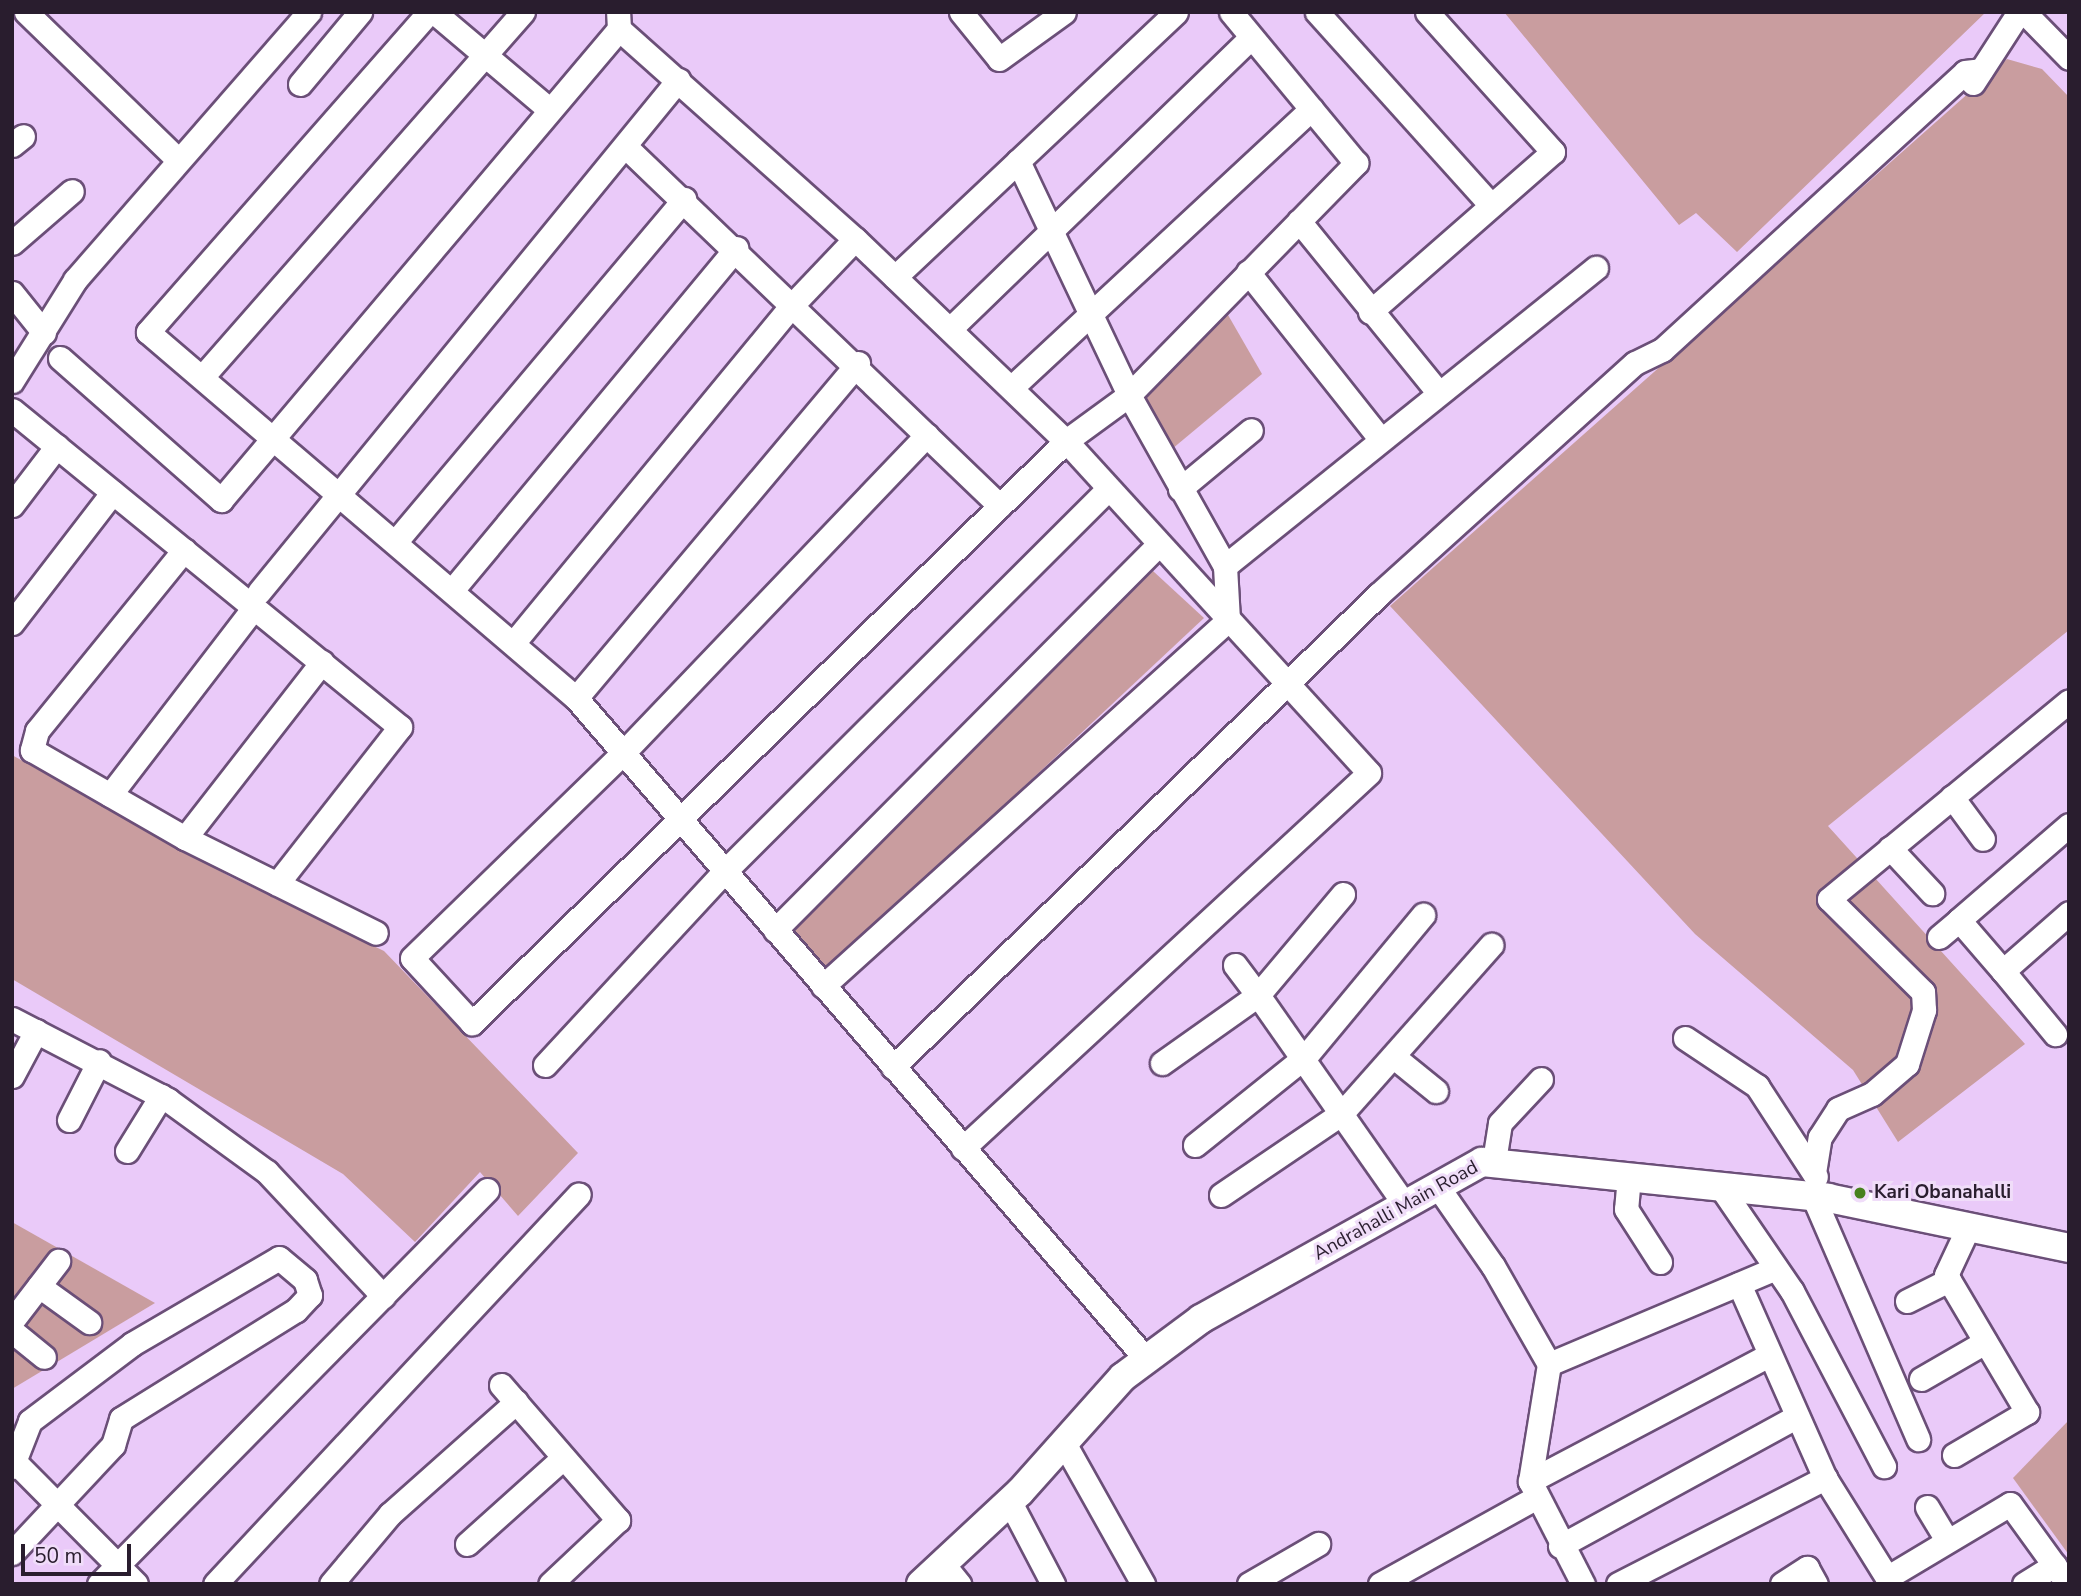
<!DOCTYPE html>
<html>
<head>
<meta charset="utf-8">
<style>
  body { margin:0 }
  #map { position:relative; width:2081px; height:1596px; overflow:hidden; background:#eacaf9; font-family:"Nunito Sans",sans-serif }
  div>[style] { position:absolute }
  .green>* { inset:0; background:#c99d9f }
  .roads { filter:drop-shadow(2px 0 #6b4f78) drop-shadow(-2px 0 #6b4f78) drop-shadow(0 2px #6b4f78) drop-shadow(0 -2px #6b4f78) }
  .minor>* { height:23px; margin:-11.5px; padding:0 11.5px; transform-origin:11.5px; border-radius:11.5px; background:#fff }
  .major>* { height:28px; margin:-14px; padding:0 14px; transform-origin:14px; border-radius:14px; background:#fff }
  .dots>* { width:19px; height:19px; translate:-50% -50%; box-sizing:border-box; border:4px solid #f0ddf9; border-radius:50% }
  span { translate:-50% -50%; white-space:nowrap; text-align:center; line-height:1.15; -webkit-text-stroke:6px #f0ddf9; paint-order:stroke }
  .poi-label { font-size:19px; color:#291d2e; font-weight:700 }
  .left { translate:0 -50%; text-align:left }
  .street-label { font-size:19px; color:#291d2e }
  .frame { position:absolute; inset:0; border:14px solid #291d2e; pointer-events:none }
  .scale { position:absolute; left:21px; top:1544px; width:110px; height:32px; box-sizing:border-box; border:4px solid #291d2e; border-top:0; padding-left:9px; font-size:21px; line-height:24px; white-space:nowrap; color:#291d2e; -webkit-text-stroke:5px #f0ddf9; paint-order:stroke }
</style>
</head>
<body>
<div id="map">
  <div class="green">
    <i style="clip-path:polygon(1504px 12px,1986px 12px,1737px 252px,1696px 213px,1679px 225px)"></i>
    <i style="clip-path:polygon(2007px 59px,2042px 69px,2069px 97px,2069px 630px,1828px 826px,2025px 1044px,1898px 1142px,1853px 1070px,1695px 934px,1390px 606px)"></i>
    <i style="clip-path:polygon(1224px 308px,1262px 374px,1166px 454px,1142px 394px)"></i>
    <i style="clip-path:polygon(1153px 571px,1204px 618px,825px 973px,788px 932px)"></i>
    <i style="clip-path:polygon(12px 755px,229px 876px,384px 951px,578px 1153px,518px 1216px,480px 1172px,415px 1242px,343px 1174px,12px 979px)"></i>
    <i style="clip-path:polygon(12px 1222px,155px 1303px,12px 1389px)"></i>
    <i style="clip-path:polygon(2069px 1420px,2069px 1555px,2013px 1478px)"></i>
  </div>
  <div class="roads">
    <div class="minor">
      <i style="left:26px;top:12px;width:212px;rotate:44.2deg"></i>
      <i style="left:429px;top:12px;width:426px;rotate:131.3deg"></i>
      <i style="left:148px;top:332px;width:563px;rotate:40.54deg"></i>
      <i style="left:576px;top:698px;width:873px;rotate:49.23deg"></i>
      <i style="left:434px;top:12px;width:152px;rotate:40.2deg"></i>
      <i style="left:961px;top:12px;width:60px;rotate:51deg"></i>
      <i style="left:999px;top:59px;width:80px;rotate:-35.9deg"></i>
      <i style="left:1317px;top:12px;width:260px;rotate:48deg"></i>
      <i style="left:2024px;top:12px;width:64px;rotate:45.6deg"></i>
      <i style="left:619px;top:29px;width:316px;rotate:41.7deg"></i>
      <i style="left:855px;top:239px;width:292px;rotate:43.8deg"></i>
      <i style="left:1066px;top:441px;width:449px;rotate:47.6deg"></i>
      <i style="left:1369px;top:773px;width:553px;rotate:137.27deg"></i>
      <i style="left:1973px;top:83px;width:85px;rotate:-57.1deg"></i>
      <i style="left:300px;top:84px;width:94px;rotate:-50.2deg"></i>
      <i style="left:12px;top:145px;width:14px;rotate:-39deg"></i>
      <i style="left:626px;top:147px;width:518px;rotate:43.83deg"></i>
      <i style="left:1018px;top:161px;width:259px;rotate:64.6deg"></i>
      <i style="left:1129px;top:395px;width:325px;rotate:-45.6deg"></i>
      <i style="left:1356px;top:163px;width:196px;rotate:-129.6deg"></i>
      <i style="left:1299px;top:221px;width:219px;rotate:50.9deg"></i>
      <i style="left:12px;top:243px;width:79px;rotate:-40.9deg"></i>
      <i style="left:1248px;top:272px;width:211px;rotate:51.6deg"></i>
      <i style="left:895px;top:277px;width:386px;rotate:-43.3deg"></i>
      <i style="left:12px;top:293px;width:51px;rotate:51.3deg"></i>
      <i style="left:1370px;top:312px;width:243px;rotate:-41.2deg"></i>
      <i style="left:1553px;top:152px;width:188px;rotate:-132deg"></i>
      <i style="left:950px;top:329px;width:419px;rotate:-44.1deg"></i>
      <i style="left:60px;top:358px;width:215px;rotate:41.4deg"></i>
      <i style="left:221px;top:500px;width:617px;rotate:-49.8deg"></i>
      <i style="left:619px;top:29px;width:17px;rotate:-93deg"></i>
      <i style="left:203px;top:376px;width:485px;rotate:-48.7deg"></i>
      <i style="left:12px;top:381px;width:119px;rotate:-58deg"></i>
      <i style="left:75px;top:280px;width:356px;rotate:-48.9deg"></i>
      <i style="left:1011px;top:388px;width:410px;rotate:-42.9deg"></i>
      <i style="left:12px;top:410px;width:501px;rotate:39.25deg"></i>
      <i style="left:400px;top:727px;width:199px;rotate:128.1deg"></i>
      <i style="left:1180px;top:489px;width:92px;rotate:-39.7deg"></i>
      <i style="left:12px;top:505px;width:74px;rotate:-52.7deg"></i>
      <i style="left:397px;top:540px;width:446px;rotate:-49.9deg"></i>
      <i style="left:184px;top:550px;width:233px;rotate:129.1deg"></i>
      <i style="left:37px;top:731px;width:20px;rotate:105deg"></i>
      <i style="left:32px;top:750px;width:177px;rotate:29.9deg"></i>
      <i style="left:185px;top:838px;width:213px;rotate:26.4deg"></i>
      <i style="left:1225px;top:566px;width:476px;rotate:-38.8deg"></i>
      <i style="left:454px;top:588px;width:442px;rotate:-50.3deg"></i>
      <i style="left:259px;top:592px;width:662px;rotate:-50.7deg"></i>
      <i style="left:12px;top:623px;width:165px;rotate:-52.4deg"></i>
      <i style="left:515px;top:641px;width:438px;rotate:-50.5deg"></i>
      <i style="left:794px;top:303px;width:88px;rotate:-46.4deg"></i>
      <i style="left:576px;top:698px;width:438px;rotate:-49.9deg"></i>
      <i style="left:110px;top:795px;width:237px;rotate:-52.5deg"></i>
      <i style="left:1952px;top:797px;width:52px;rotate:53.6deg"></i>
      <i style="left:2069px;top:825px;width:145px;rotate:139.2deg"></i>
      <i style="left:1959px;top:920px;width:67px;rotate:49.2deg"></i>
      <i style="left:2003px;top:971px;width:88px;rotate:-41.3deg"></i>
      <i style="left:185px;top:838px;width:223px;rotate:-52.1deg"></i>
      <i style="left:1890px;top:848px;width:62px;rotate:47deg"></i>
      <i style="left:775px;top:930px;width:544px;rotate:-45.15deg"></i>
      <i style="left:1939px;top:937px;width:26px;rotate:-40deg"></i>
      <i style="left:1235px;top:965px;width:38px;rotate:53deg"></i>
      <i style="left:1258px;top:995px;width:132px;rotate:-49.9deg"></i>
      <i style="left:2003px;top:971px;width:82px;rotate:50.5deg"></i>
      <i style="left:823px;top:986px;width:546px;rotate:-42.1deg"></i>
      <i style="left:1228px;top:620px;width:54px;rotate:-93.2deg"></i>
      <i style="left:1225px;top:566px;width:196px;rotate:-119.3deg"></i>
      <i style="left:1129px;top:395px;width:78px;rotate:143.9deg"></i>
      <i style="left:1066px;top:441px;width:832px;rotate:135.58deg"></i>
      <i style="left:472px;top:1023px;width:88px;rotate:-132.7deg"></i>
      <i style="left:412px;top:958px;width:293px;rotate:-44.2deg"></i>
      <i style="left:622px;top:754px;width:441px;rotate:-46.3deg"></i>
      <i style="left:12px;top:1019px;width:176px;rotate:27.4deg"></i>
      <i style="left:168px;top:1100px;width:122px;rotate:36deg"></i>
      <i style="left:267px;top:1172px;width:170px;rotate:46.9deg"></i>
      <i style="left:1685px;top:1038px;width:87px;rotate:33.7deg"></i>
      <i style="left:1757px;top:1086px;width:108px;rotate:57deg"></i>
      <i style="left:1394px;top:1057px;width:54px;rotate:39deg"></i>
      <i style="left:1162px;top:1063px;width:118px;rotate:-35.3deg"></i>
      <i style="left:1258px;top:995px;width:256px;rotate:55deg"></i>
      <i style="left:545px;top:1065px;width:262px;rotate:-47.2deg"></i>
      <i style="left:723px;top:873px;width:544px;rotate:-44.93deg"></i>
      <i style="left:893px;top:1067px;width:677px;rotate:-44.22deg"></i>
      <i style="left:1378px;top:595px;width:346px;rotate:-42.1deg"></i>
      <i style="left:1635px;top:363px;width:30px;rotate:-26deg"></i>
      <i style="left:1662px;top:350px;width:411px;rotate:-42.5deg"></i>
      <i style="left:1965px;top:72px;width:16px;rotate:-7deg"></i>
      <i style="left:12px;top:1076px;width:51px;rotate:-61.9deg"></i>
      <i style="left:69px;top:1120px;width:66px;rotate:-63deg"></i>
      <i style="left:1195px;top:1145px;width:141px;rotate:-38.7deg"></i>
      <i style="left:1305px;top:1057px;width:185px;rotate:-50.3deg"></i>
      <i style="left:127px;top:1151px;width:65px;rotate:-58.3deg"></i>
      <i style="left:1494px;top:1161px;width:38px;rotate:-81deg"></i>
      <i style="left:1500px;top:1123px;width:60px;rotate:-47deg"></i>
      <i style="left:1814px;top:1173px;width:36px;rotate:-81deg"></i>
      <i style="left:1820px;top:1137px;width:33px;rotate:-57deg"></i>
      <i style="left:1838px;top:1109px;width:37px;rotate:-24deg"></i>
      <i style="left:1872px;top:1094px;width:46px;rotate:-40.6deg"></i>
      <i style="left:1907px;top:1064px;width:57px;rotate:-72.5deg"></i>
      <i style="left:1924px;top:1010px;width:18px;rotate:-93deg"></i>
      <i style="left:1923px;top:992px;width:132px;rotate:-135.3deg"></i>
      <i style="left:1829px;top:899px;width:311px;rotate:-39.5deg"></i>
      <i style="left:1629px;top:1176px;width:33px;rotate:95deg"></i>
      <i style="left:1626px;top:1209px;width:63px;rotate:57.3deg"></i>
      <i style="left:1720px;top:1186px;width:127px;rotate:55.6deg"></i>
      <i style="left:1792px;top:1291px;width:198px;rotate:62.3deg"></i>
      <i style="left:1438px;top:1187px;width:96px;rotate:55.2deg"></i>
      <i style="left:1493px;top:1266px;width:113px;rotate:60.3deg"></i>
      <i style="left:1549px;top:1364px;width:119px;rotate:99.2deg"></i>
      <i style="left:1530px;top:1481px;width:116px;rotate:62.8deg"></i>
      <i style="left:1221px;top:1195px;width:146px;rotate:-34.1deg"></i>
      <i style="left:1342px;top:1113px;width:225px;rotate:-48.4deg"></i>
      <i style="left:1813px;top:1196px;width:265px;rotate:66.6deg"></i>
      <i style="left:1739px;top:1284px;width:212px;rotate:66.1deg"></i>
      <i style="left:1825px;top:1478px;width:125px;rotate:58.1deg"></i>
      <i style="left:39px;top:1286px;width:62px;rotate:35.8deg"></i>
      <i style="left:1907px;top:1301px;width:47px;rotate:-26.6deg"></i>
      <i style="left:12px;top:1321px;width:76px;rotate:-52.5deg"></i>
      <i style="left:12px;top:1331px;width:41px;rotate:39.1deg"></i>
      <i style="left:1549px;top:1364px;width:246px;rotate:-22.9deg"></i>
      <i style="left:1921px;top:1379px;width:74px;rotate:-30deg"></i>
      <i style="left:501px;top:1385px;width:179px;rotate:49.1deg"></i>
      <i style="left:618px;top:1520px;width:93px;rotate:136.7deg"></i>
      <i style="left:1064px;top:1443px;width:162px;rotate:60.7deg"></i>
      <i style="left:1954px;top:1455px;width:85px;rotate:-30.5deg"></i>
      <i style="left:2027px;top:1412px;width:159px;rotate:-120.6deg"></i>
      <i style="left:1946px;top:1275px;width:52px;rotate:-64.9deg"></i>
      <i style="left:16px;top:1463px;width:170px;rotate:45.2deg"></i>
      <i style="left:12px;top:1467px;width:49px;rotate:-68.6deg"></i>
      <i style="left:30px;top:1421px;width:128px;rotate:-37deg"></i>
      <i style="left:132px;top:1344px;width:170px;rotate:-30.3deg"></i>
      <i style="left:279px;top:1258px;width:34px;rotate:40deg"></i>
      <i style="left:305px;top:1280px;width:16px;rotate:72deg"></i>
      <i style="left:310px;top:1295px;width:21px;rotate:133deg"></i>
      <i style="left:296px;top:1310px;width:206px;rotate:148.1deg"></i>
      <i style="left:121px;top:1419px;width:27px;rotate:107deg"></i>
      <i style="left:113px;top:1445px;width:148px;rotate:133.1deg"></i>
      <i style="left:1530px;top:1481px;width:270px;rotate:-27.8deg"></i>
      <i style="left:1010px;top:1502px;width:93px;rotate:62.3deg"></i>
      <i style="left:1927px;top:1507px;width:39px;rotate:59deg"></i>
      <i style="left:467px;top:1544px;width:129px;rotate:-41.9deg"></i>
      <i style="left:1560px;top:1546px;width:270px;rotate:-28.7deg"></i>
      <i style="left:943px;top:1564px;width:26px;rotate:51deg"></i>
      <i style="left:1888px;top:1577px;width:142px;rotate:-30.9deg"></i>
      <i style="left:2010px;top:1504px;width:99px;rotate:54.1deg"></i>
      <i style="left:99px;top:1584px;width:553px;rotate:-45.44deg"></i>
      <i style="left:215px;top:1584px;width:533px;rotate:-46.97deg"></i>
      <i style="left:331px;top:1584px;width:92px;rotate:-49.9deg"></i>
      <i style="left:390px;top:1514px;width:169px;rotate:-41.6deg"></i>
      <i style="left:1249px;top:1584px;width:80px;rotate:-30.1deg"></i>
      <i style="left:1380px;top:1584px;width:177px;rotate:-29deg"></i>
      <i style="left:1618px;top:1584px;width:233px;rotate:-27.1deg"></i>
      <i style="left:1782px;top:1584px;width:30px;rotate:-33deg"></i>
      <i style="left:1807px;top:1568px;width:18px;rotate:61deg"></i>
      <i style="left:2024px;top:1584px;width:36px;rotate:-32deg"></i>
    </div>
    <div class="major">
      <i style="left:921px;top:1584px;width:135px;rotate:-42.9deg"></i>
      <i style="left:1020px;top:1492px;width:154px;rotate:-48.2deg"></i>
      <i style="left:1123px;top:1377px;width:97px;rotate:-36.6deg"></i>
      <i style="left:1201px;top:1319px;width:322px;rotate:-29.2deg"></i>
      <i style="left:1482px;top:1162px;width:348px;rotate:5.9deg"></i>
      <i style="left:1828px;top:1198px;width:246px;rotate:11.7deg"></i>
    </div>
  </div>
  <div class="dots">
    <i style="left:1860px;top:1193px;background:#47811d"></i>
  </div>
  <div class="poi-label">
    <span class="left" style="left:1874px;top:1193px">Kari Obanahalli</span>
  </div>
  <div class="street-label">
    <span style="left:1396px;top:1211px;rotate:-29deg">Andrahalli Main Road</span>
  </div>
  <div class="frame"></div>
  <div class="scale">50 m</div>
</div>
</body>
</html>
